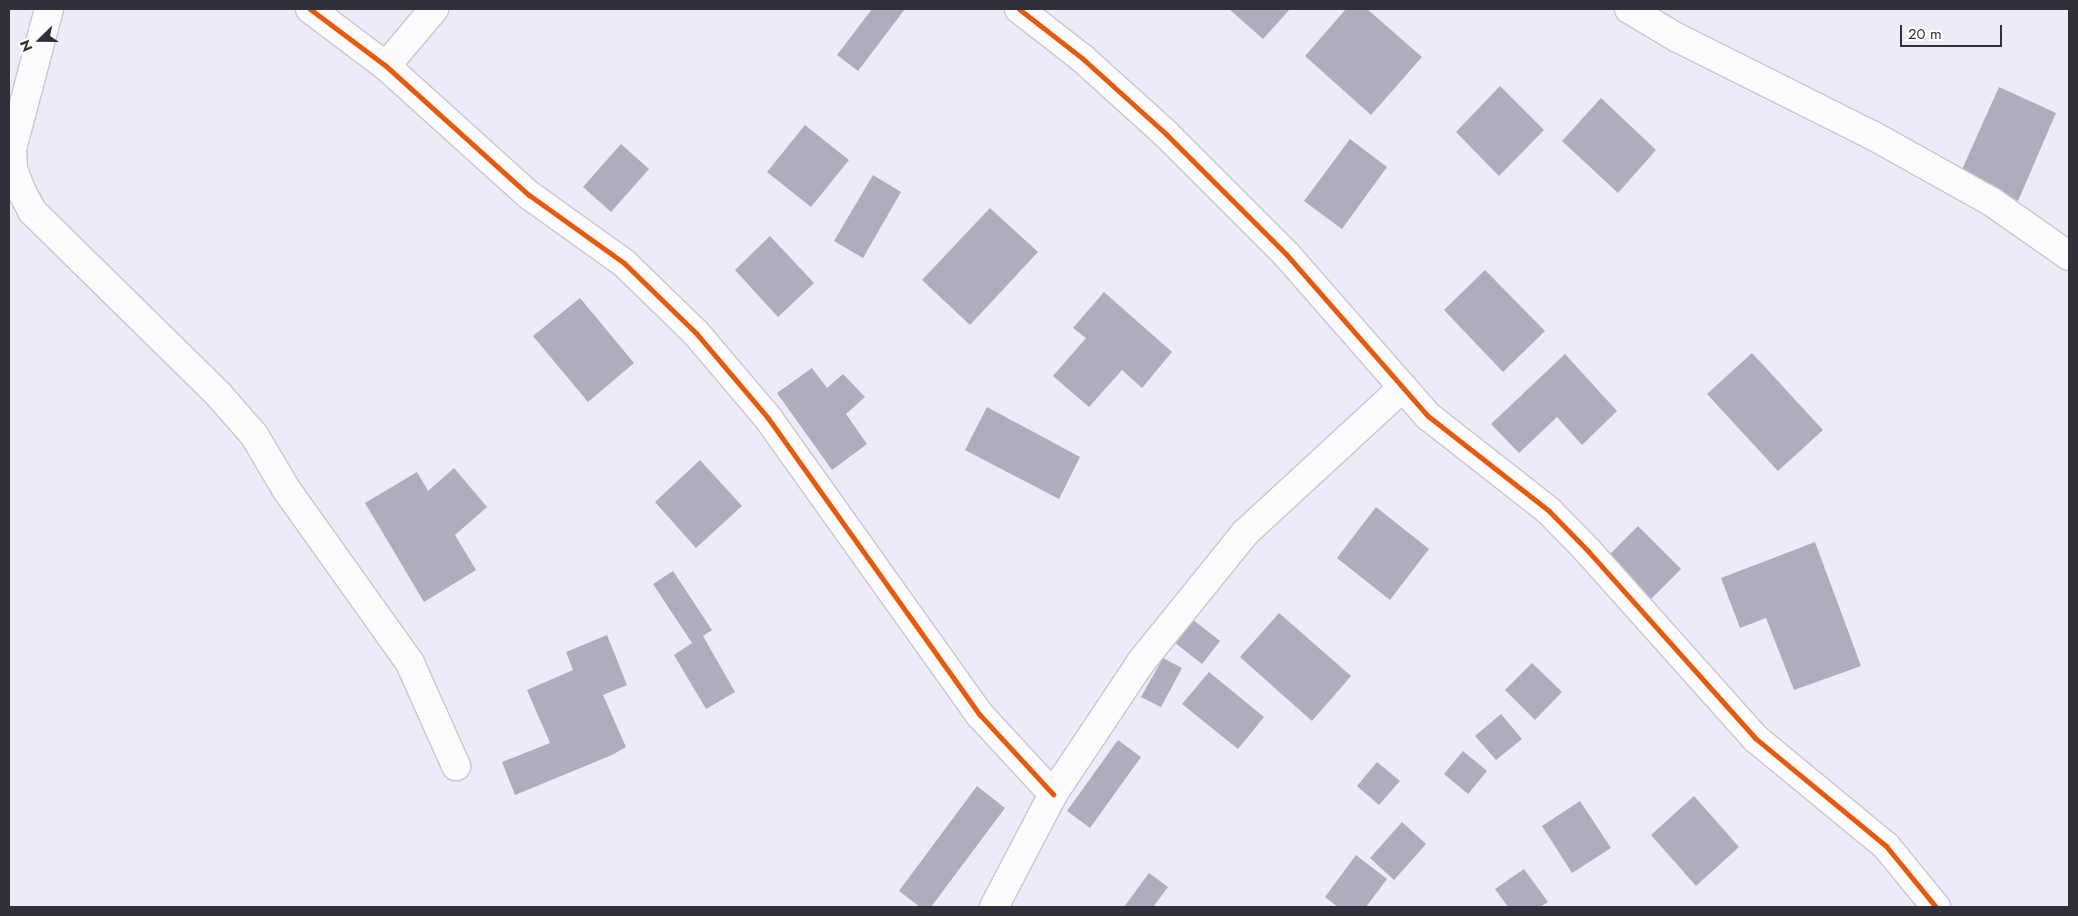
<!DOCTYPE html>
<html>
<head>
<meta charset="utf-8">
<style>
  body { margin:0 }
  #map { position:relative; width:2078px; height:916px; overflow:hidden; background:#ecebf7; font-family:Jost,sans-serif }
  div>[style] { position:absolute }
  .building>* { inset:0; background:#b0acbe }
  .roads { filter:drop-shadow(1px 0 #c9c7d1) drop-shadow(-1px 0 #c9c7d1) drop-shadow(0 1px #c9c7d1) drop-shadow(0 -1px #c9c7d1) }
  .minor>* { height:28px; margin:-14px; padding:0 14px; transform-origin:14px; border-radius:14px; background:#fcfcfe }
  .cycleway>* { height:5px; margin:-2.5px; padding:0 2.5px; transform-origin:2.5px; border-radius:2.5px; background:#e8590c }
  span { translate:-50% -50%; white-space:nowrap; text-align:center; line-height:1.15; -webkit-text-stroke:5px #fff; paint-order:stroke }
  .frame { position:absolute; inset:0; border:10px solid #312f3a; pointer-events:none }
  .north { position:absolute; left:15px; top:15px; width:50px; height:50px; -webkit-text-stroke:4px #fff; paint-order:stroke; rotate:248deg; font-size:14px; font-weight:700; line-height:20px; text-align:center; color:#312f3a }
  .north::after { content:''; display:block; margin:auto; width:18px; height:22px; background:#312f3a; clip-path:polygon(50% 0,100% 100%,50% 72%,0 100%) }
  .scale { position:absolute; left:1900px; top:25px; width:102px; height:22px; box-sizing:border-box; border:2px solid #312f3a; border-top:0; padding-left:6px; font-size:15px; line-height:18px; white-space:nowrap; color:#312f3a; -webkit-text-stroke:4px #fff; paint-order:stroke }
</style>
</head>
<body>
<div id="map">
  <div class="building">
    <i style="clip-path:polygon(872px 9px,905px 9px,858px 71px,837px 55px)"></i>
    <i style="clip-path:polygon(1229px 9px,1290px 9px,1263px 39px)"></i>
    <i style="clip-path:polygon(1346px 9px,1367px 9px,1422px 57px,1371px 115px,1305px 56px)"></i>
    <i style="clip-path:polygon(1500px 86px,1544px 130px,1499px 176px,1456px 132px)"></i>
    <i style="clip-path:polygon(1999px 87px,2056px 113px,2018px 201px,1960px 174px)"></i>
    <i style="clip-path:polygon(1601px 98px,1656px 150px,1618px 193px,1562px 141px)"></i>
    <i style="clip-path:polygon(805px 125px,849px 160px,811px 207px,767px 172px)"></i>
    <i style="clip-path:polygon(1350px 139px,1387px 167px,1342px 229px,1304px 201px)"></i>
    <i style="clip-path:polygon(621px 144px,649px 169px,611px 212px,583px 187px)"></i>
    <i style="clip-path:polygon(873px 175px,901px 192px,863px 258px,834px 241px)"></i>
    <i style="clip-path:polygon(990px 208px,1038px 252px,970px 325px,922px 280px)"></i>
    <i style="clip-path:polygon(770px 236px,814px 283px,778px 317px,735px 270px)"></i>
    <i style="clip-path:polygon(1485px 270px,1545px 331px,1503px 372px,1444px 310px)"></i>
    <i style="clip-path:polygon(1104px 292px,1172px 352px,1142px 388px,1122px 370px,1089px 407px,1053px 376px,1086px 338px,1073px 328px)"></i>
    <i style="clip-path:polygon(580px 298px,634px 363px,588px 402px,533px 336px)"></i>
    <i style="clip-path:polygon(1752px 353px,1823px 430px,1778px 471px,1707px 394px)"></i>
    <i style="clip-path:polygon(1565px 354px,1617px 411px,1582px 445px,1557px 417px,1519px 453px,1491px 424px)"></i>
    <i style="clip-path:polygon(812px 368px,827px 388px,843px 374px,865px 397px,846px 414px,867px 444px,832px 470px,777px 393px)"></i>
    <i style="clip-path:polygon(987px 407px,1080px 457px,1059px 499px,965px 450px)"></i>
    <i style="clip-path:polygon(700px 460px,742px 506px,696px 548px,655px 502px)"></i>
    <i style="clip-path:polygon(454px 468px,487px 507px,455px 535px,476px 570px,424px 602px,365px 503px,417px 472px,428px 491px)"></i>
    <i style="clip-path:polygon(1376px 507px,1429px 549px,1390px 600px,1337px 558px)"></i>
    <i style="clip-path:polygon(1638px 526px,1681px 569px,1651px 599px,1608px 556px)"></i>
    <i style="clip-path:polygon(1815px 542px,1861px 666px,1794px 690px,1766px 618px,1740px 628px,1721px 578px)"></i>
    <i style="clip-path:polygon(673px 571px,712px 630px,703px 636px,735px 692px,706px 709px,674px 655px,692px 643px,653px 584px)"></i>
    <i style="clip-path:polygon(1279px 613px,1351px 676px,1312px 721px,1240px 657px)"></i>
    <i style="clip-path:polygon(1192px 619px,1220px 641px,1202px 664px,1174px 642px)"></i>
    <i style="clip-path:polygon(607px 635px,627px 685px,603px 695px,626px 747px,612px 755px,515px 795px,502px 762px,550px 743px,527px 690px,573px 670px,566px 652px)"></i>
    <i style="clip-path:polygon(1163px 658px,1182px 668px,1161px 707px,1141px 697px)"></i>
    <i style="clip-path:polygon(1532px 663px,1562px 692px,1535px 720px,1505px 690px)"></i>
    <i style="clip-path:polygon(1209px 672px,1264px 717px,1238px 749px,1182px 704px)"></i>
    <i style="clip-path:polygon(1501px 714px,1522px 739px,1496px 760px,1475px 736px)"></i>
    <i style="clip-path:polygon(1118px 740px,1141px 757px,1090px 828px,1067px 811px)"></i>
    <i style="clip-path:polygon(1463px 751px,1487px 771px,1468px 794px,1444px 774px)"></i>
    <i style="clip-path:polygon(1377px 762px,1400px 781px,1379px 805px,1357px 786px)"></i>
    <i style="clip-path:polygon(977px 786px,1005px 808px,931px 907px,920px 907px,899px 891px)"></i>
    <i style="clip-path:polygon(1694px 796px,1739px 847px,1696px 886px,1651px 835px)"></i>
    <i style="clip-path:polygon(1580px 801px,1611px 848px,1572px 873px,1542px 826px)"></i>
    <i style="clip-path:polygon(1402px 822px,1426px 844px,1394px 880px,1370px 858px)"></i>
    <i style="clip-path:polygon(1356px 855px,1387px 879px,1366px 907px,1338px 907px,1325px 897px)"></i>
    <i style="clip-path:polygon(1524px 869px,1548px 902px,1540px 907px,1508px 907px,1495px 889px)"></i>
    <i style="clip-path:polygon(1149px 873px,1168px 887px,1153px 907px,1124px 907px)"></i>
  </div>
  <div class="roads">
    <div class="minor">
      <i style="left:49px;top:9px;width:145px;rotate:104.8deg"></i>
      <i style="left:12px;top:149px;width:20px;rotate:87deg"></i>
      <i style="left:13px;top:169px;width:22px;rotate:69deg"></i>
      <i style="left:21px;top:190px;width:24px;rotate:62deg"></i>
      <i style="left:32px;top:211px;width:262px;rotate:44.5deg"></i>
      <i style="left:219px;top:395px;width:53px;rotate:48.8deg"></i>
      <i style="left:254px;top:435px;width:63px;rotate:59.3deg"></i>
      <i style="left:286px;top:489px;width:214px;rotate:54.5deg"></i>
      <i style="left:410px;top:663px;width:113px;rotate:65.9deg"></i>
      <i style="left:310px;top:9px;width:95px;rotate:36.9deg"></i>
      <i style="left:386px;top:66px;width:193px;rotate:42.1deg"></i>
      <i style="left:529px;top:195px;width:117px;rotate:35.6deg"></i>
      <i style="left:624px;top:263px;width:100px;rotate:44.2deg"></i>
      <i style="left:696px;top:333px;width:111px;rotate:49.7deg"></i>
      <i style="left:768px;top:418px;width:365px;rotate:54.5deg"></i>
      <i style="left:980px;top:715px;width:108px;rotate:47.3deg"></i>
      <i style="left:1019px;top:9px;width:80px;rotate:37.9deg"></i>
      <i style="left:1082px;top:58px;width:113px;rotate:42.1deg"></i>
      <i style="left:1166px;top:134px;width:170px;rotate:45deg"></i>
      <i style="left:1286px;top:254px;width:215px;rotate:48.8deg"></i>
      <i style="left:1428px;top:416px;width:154px;rotate:38.1deg"></i>
      <i style="left:1549px;top:511px;width:56px;rotate:45.7deg"></i>
      <i style="left:1588px;top:551px;width:251px;rotate:48.2deg"></i>
      <i style="left:1755px;top:738px;width:170px;rotate:39.5deg"></i>
      <i style="left:1886px;top:846px;width:79px;rotate:50.7deg"></i>
      <i style="left:1629px;top:9px;width:55px;rotate:30.8deg"></i>
      <i style="left:1676px;top:37px;width:221px;rotate:26.6deg"></i>
      <i style="left:1874px;top:136px;width:135px;rotate:29.2deg"></i>
      <i style="left:1992px;top:202px;width:94px;rotate:35deg"></i>
      <i style="left:386px;top:66px;width:75px;rotate:-49.9deg"></i>
      <i style="left:994px;top:907px;width:127px;rotate:-62.4deg"></i>
      <i style="left:1053px;top:794px;width:159px;rotate:-56.3deg"></i>
      <i style="left:1141px;top:662px;width:166px;rotate:-51.1deg"></i>
      <i style="left:1245px;top:533px;width:215px;rotate:-42.7deg"></i>
    </div>
  </div>
  <div class="cycleway">
    <i style="left:310px;top:9px;width:95px;rotate:36.9deg"></i>
    <i style="left:386px;top:66px;width:193px;rotate:42.1deg"></i>
    <i style="left:529px;top:195px;width:117px;rotate:35.6deg"></i>
    <i style="left:624px;top:263px;width:100px;rotate:44.2deg"></i>
    <i style="left:696px;top:333px;width:111px;rotate:49.7deg"></i>
    <i style="left:768px;top:418px;width:365px;rotate:54.5deg"></i>
    <i style="left:980px;top:715px;width:108px;rotate:47.3deg"></i>
    <i style="left:1019px;top:9px;width:80px;rotate:37.9deg"></i>
    <i style="left:1082px;top:58px;width:113px;rotate:42.1deg"></i>
    <i style="left:1166px;top:134px;width:170px;rotate:45deg"></i>
    <i style="left:1286px;top:254px;width:215px;rotate:48.8deg"></i>
    <i style="left:1428px;top:416px;width:154px;rotate:38.1deg"></i>
    <i style="left:1549px;top:511px;width:56px;rotate:45.7deg"></i>
    <i style="left:1588px;top:551px;width:251px;rotate:48.2deg"></i>
    <i style="left:1755px;top:738px;width:170px;rotate:39.5deg"></i>
    <i style="left:1886px;top:846px;width:79px;rotate:50.7deg"></i>
  </div>
  <div class="frame"></div>
  <div class="north">N</div>
  <div class="scale">20 m</div>
</div>
</body>
</html>
